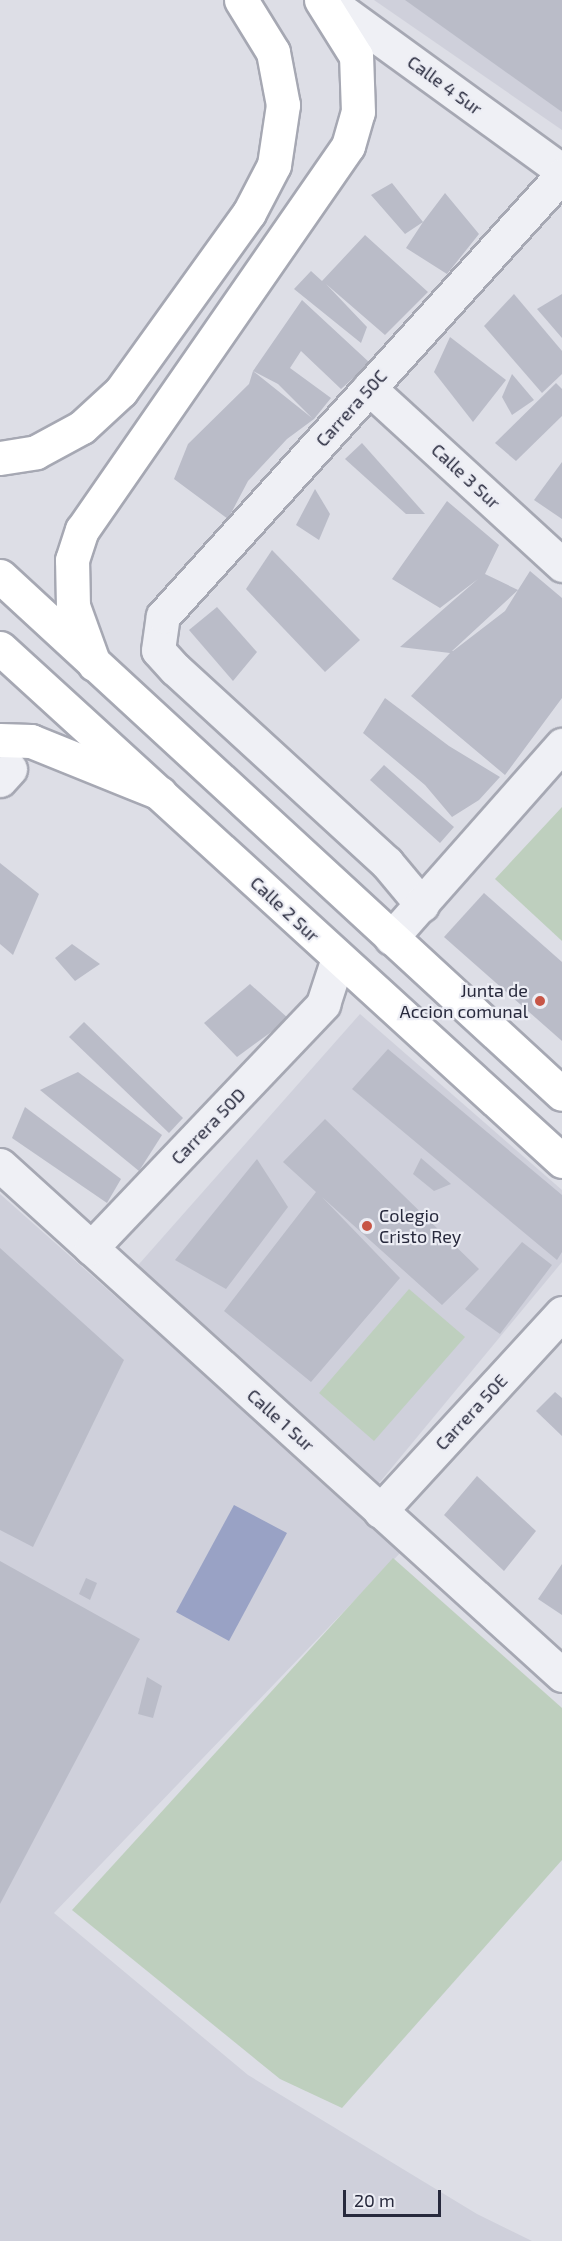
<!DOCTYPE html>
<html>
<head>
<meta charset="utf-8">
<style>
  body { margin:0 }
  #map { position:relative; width:562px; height:2241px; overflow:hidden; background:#dddee6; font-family:"Exo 2",sans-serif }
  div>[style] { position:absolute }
  .built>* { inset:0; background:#cfd0db }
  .green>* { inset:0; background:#becfbe }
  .water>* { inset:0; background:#99a2c5 }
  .building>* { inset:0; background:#babcc8 }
  .roads { filter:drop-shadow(2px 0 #a6a8b3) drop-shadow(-2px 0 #a6a8b3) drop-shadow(0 2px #a6a8b3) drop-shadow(0 -2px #a6a8b3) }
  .minor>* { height:33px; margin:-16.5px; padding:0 16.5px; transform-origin:16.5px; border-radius:16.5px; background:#eff0f5 }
  .major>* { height:33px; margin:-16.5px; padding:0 16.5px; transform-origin:16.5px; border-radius:16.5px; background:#fff }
  .highway>* { height:33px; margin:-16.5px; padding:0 16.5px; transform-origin:16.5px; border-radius:16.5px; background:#fff }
  .dots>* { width:16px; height:16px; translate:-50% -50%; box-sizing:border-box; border:3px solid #ecedf4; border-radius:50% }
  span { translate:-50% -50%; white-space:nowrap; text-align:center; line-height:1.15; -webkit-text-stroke:4.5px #ecedf4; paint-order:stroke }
  .street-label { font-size:18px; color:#27293c }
  .poi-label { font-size:18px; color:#27293c }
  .right { translate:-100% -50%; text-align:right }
  .left { translate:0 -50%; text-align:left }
  .scale { position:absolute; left:343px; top:2190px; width:98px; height:27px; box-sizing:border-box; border:3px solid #27293c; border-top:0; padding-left:8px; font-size:18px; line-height:21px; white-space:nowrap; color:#27293c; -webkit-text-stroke:4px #ecedf4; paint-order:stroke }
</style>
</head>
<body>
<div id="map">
  <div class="built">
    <i style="clip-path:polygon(374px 0,562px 0,562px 130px)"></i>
    <i style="clip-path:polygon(360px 1014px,562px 1190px,562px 1262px,375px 1488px,132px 1272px)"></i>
    <i style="clip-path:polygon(0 1194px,402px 1551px,54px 1913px,248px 2075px,477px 2214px,532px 2241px,0 2241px)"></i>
  </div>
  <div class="green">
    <i style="clip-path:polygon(562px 807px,562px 941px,495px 879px)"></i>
    <i style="clip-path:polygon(409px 1289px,465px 1337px,374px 1441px,319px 1393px)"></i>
    <i style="clip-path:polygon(393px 1558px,562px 1708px,562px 1860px,342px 2108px,280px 2079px,72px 1910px)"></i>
  </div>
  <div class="water">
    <i style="clip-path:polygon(234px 1505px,287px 1533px,229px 1641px,176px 1612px)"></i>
  </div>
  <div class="building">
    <i style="clip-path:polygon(405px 0,562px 0,562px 112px)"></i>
    <i style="clip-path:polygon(392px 183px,423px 222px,445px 193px,479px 234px,447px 274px,406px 248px,423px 222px,405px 234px,371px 195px)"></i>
    <i style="clip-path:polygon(365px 235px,428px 292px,385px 335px,326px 284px,367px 327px,361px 343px,294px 289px,311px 271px,322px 281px)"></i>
    <i style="clip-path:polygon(514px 294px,562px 351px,562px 374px,542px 393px,484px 326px)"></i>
    <i style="clip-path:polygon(562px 294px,562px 338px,537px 309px)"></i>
    <i style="clip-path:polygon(302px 300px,370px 363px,341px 389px,301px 351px,290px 368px,331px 398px,314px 419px,287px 439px,248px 481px,228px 519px,174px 479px,188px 444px,249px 384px,253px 371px,312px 418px,278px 384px,253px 371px)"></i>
    <i style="clip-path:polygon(450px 337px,506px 380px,473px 422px,434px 372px)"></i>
    <i style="clip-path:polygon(512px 374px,534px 400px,512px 415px,502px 397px)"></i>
    <i style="clip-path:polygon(556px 383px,562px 389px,562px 416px,516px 461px,495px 443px)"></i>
    <i style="clip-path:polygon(362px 443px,425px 514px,406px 514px,345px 459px)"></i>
    <i style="clip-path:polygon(562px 462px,562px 519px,534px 500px)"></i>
    <i style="clip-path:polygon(315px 489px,330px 514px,319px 540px,296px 525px)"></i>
    <i style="clip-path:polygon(evenodd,447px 501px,499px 545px,485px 574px,518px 590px,530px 571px,562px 598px,562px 698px,505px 775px,411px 696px,450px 653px,400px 647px,478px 579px,440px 608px,392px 579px,447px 501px,518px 590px,505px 611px,453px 651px,452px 651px,518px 590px)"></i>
    <i style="clip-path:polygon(272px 550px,360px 640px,325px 672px,246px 589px)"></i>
    <i style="clip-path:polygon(217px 607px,257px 652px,233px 681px,189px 630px)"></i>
    <i style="clip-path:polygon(385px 698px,449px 746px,500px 777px,479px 800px,452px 817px,425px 785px,363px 733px)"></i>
    <i style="clip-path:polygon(384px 765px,454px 827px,440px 843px,370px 780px)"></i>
    <i style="clip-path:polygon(0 863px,39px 894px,13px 955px,0 944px)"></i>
    <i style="clip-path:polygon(484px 893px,562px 962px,562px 1041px,444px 937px)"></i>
    <i style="clip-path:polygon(72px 944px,100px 964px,75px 981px,55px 958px)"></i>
    <i style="clip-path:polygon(250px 984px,289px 1019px,237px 1057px,204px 1023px)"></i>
    <i style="clip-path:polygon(84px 1022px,183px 1118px,169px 1133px,69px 1037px)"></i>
    <i style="clip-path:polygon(388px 1049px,562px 1195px,562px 1252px,557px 1260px,352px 1089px)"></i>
    <i style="clip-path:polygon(78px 1072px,162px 1135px,139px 1171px,40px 1090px)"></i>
    <i style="clip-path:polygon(25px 1107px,121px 1179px,107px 1203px,12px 1138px)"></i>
    <i style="clip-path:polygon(325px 1119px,479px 1269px,442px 1305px,322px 1197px,400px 1278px,311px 1382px,224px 1311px,316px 1192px,283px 1162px)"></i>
    <i style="clip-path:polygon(421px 1158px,451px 1184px,434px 1191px,413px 1174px)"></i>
    <i style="clip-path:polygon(257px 1159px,288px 1207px,226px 1289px,175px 1260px)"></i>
    <i style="clip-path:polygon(522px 1242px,552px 1265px,500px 1334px,465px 1309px)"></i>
    <i style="clip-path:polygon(0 1248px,124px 1360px,33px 1547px,0 1530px)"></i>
    <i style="clip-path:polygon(555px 1392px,562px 1398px,562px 1436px,536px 1411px)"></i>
    <i style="clip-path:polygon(477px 1476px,536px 1531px,504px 1571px,444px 1515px)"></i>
    <i style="clip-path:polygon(0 1561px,140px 1639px,0 1904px)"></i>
    <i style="clip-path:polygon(562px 1564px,562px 1615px,538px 1599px)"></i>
    <i style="clip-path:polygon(86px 1578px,97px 1583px,90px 1600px,79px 1594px)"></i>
    <i style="clip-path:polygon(147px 1677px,162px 1686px,153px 1718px,138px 1714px)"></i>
  </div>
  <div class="roads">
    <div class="minor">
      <i style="left:327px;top:0;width:291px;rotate:36deg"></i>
      <i style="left:369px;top:388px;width:262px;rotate:42.5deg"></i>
      <i style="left:0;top:780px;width:15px;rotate:-48deg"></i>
      <i style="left:422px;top:905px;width:55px;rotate:-129.8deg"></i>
      <i style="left:387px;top:863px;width:287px;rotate:-137.5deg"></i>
      <i style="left:175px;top:669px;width:25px;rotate:-132deg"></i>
      <i style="left:158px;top:650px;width:34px;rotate:-82deg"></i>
      <i style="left:163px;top:616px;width:595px;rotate:-47.86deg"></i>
      <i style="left:391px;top:938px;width:258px;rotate:-48.5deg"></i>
      <i style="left:0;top:1165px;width:759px;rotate:42.22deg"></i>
      <i style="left:91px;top:1248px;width:337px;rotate:-46.4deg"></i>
      <i style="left:323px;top:1004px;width:48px;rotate:-71.9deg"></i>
      <i style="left:380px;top:1511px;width:269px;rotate:-47.4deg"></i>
    </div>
    <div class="major">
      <i style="left:0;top:576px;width:764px;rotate:42.67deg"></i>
      <i style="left:0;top:648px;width:761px;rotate:42.39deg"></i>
    </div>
    <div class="highway">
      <i style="left:0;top:458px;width:36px;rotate:-9deg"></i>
      <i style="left:36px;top:452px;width:52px;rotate:-28.5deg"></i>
      <i style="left:82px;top:427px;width:53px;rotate:-42.7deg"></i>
      <i style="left:121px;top:391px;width:219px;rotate:-54.3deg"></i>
      <i style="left:249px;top:213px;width:54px;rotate:-62.5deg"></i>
      <i style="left:274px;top:165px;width:61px;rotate:-81.5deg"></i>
      <i style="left:283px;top:105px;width:54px;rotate:-100.7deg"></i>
      <i style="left:273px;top:52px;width:61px;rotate:-121.6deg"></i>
      <i style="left:94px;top:664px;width:62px;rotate:-109.9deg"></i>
      <i style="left:73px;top:606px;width:46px;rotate:-91.2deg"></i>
      <i style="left:72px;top:560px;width:32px;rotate:-72deg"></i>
      <i style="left:82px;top:530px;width:467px;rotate:-55.3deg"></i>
      <i style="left:348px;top:146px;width:35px;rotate:-74deg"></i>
      <i style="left:358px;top:112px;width:56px;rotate:-92deg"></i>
      <i style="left:356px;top:56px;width:66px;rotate:-122deg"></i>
      <i style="left:0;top:740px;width:31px;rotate:2deg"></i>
      <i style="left:31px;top:741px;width:139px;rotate:22deg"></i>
    </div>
  </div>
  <div class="dots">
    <i style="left:540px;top:1001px;background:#c75546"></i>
    <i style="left:367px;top:1226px;background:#c75546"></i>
  </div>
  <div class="street-label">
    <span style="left:445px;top:85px;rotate:36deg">Calle 4 Sur</span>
    <span style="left:351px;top:408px;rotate:-48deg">Carrera 50C</span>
    <span style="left:466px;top:476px;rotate:43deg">Calle 3 Sur</span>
    <span style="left:285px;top:909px;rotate:43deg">Calle 2 Sur</span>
    <span style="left:208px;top:1126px;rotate:-46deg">Carrera 50D</span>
    <span style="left:471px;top:1412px;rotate:-47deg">Carrera 50E</span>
    <span style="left:281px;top:1420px;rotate:42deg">Calle 1 Sur</span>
  </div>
  <div class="poi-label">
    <span class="right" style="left:528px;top:1001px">Junta de<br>Accion comunal</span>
    <span class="left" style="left:379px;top:1226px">Colegio<br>Cristo Rey</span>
  </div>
  <div class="scale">20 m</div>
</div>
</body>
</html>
